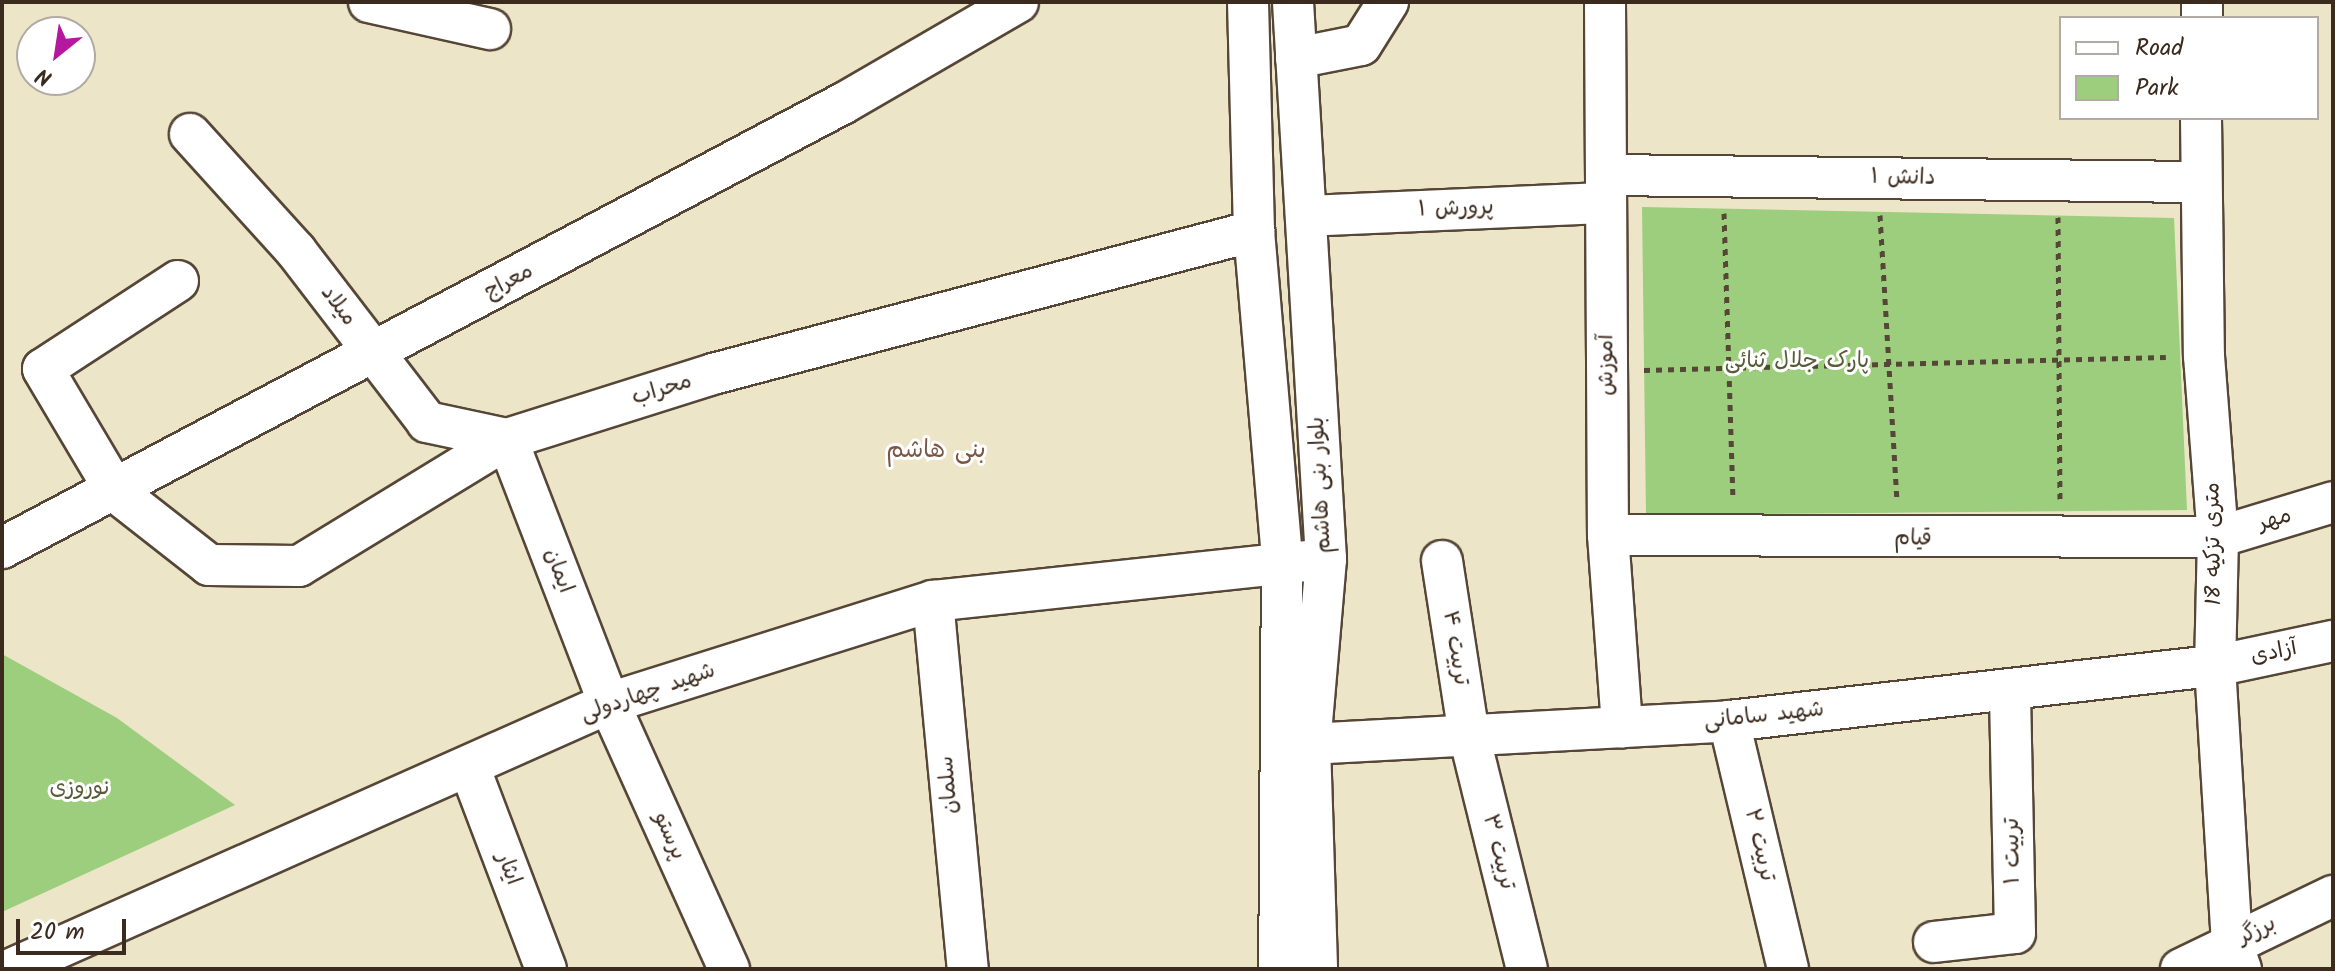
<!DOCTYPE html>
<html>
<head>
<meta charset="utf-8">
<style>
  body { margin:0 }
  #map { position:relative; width:2335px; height:971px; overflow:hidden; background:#ede5c7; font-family:Kalam,"Playpen Sans Arabic",sans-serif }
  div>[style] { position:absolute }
  .green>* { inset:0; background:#9dce7d }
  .path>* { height:5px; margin-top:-2.5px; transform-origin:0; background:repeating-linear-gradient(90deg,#564637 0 6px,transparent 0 12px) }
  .roads { filter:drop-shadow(2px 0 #564637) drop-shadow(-2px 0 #564637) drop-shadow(0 2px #564637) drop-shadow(0 -2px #564637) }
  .minor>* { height:40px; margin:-20px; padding:0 20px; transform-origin:20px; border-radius:20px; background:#fff }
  span { translate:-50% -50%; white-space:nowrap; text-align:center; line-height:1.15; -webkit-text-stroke:6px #fff; paint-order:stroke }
  .street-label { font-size:22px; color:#3b2a1e }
  .park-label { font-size:22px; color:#585b3a }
  .neighbourhood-label { font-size:24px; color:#7a5646 }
  .frame { position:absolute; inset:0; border:4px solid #3b2a1e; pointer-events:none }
  .legend { position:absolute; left:2059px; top:16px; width:260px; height:104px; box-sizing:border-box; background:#fff; border:2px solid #b1aaa5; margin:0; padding:10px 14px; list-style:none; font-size:24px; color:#3b2a1e }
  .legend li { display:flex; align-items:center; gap:16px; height:40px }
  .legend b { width:40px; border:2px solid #b1aaa5 }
  .north { position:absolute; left:16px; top:16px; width:80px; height:80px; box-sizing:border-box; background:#fff; border:2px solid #b1aaa5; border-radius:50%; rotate:210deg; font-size:22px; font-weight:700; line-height:32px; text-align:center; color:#3b2a1e }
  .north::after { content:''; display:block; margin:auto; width:28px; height:36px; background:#b5179e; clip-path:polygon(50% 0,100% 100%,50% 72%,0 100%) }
  .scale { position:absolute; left:16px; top:919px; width:110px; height:36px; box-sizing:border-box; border:4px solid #3b2a1e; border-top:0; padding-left:10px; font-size:24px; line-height:28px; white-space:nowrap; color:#3b2a1e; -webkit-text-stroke:6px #fff; paint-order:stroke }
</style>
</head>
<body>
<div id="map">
  <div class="green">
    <i style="clip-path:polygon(1642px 207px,2174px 218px,2187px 510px,1646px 515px)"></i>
    <i style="clip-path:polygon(2px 654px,117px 718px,235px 805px,2px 912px)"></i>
  </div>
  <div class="path">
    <i style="left:1724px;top:213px;width:286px;rotate:88.2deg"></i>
    <i style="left:1880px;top:215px;width:286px;rotate:86.6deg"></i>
    <i style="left:2058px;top:217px;width:282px;rotate:89.6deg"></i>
    <i style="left:1644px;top:370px;width:522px;rotate:-1.43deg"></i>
  </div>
  <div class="roads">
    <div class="minor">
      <i style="left:369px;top:2px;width:124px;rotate:12.6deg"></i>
      <i style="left:1248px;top:2px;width:229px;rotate:88.5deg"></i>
      <i style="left:1254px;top:231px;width:330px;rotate:85.1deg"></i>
      <i style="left:1282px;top:560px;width:409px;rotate:90.4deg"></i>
      <i style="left:1293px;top:2px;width:558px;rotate:86.61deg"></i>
      <i style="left:1326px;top:559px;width:186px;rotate:94.9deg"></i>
      <i style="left:1310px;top:744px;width:225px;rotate:88.2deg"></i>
      <i style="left:1605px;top:2px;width:533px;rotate:89.68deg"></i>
      <i style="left:1608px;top:535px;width:193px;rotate:85.8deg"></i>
      <i style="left:2202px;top:18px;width:16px;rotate:-90deg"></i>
      <i style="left:1296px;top:58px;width:66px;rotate:-11.3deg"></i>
      <i style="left:1361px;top:45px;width:51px;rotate:-57.9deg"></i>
      <i style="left:2201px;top:118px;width:238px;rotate:89.3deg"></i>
      <i style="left:2204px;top:356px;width:182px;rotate:85.6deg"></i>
      <i style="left:2218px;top:537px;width:129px;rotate:91.3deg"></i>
      <i style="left:2215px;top:666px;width:278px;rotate:86.5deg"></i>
      <i style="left:2232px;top:943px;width:28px;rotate:71deg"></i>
      <i style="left:190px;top:134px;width:158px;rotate:47.8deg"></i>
      <i style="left:296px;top:251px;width:215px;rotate:52.5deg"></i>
      <i style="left:427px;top:422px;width:82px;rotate:12deg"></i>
      <i style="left:507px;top:439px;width:283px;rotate:68.9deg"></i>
      <i style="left:609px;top:703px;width:292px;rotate:65.7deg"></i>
      <i style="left:1606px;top:175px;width:594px;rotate:0.68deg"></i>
      <i style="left:1306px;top:216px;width:300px;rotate:-2.5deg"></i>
      <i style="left:178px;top:281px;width:161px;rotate:146.9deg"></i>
      <i style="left:43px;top:369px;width:143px;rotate:59.3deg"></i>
      <i style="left:116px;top:492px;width:118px;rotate:38.1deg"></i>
      <i style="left:209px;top:565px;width:90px;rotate:0.6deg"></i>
      <i style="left:299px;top:566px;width:244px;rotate:-31.4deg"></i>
      <i style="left:507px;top:439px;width:216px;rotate:-17.5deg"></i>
      <i style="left:713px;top:374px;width:560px;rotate:-14.81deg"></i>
      <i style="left:1608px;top:535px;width:610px;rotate:0.19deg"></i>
      <i style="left:2218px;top:537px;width:120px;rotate:-16.9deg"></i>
      <i style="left:2px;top:548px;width:952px;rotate:-27.86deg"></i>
      <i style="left:844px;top:103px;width:201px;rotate:-30.1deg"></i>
      <i style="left:1442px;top:561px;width:176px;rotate:81.2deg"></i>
      <i style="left:1469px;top:735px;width:241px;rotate:76.1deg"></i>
      <i style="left:933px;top:601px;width:370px;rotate:84.6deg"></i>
      <i style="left:1729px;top:721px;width:255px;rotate:76.6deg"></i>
      <i style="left:1310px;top:744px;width:420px;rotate:-3.1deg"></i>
      <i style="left:1729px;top:721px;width:489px;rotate:-6.5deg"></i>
      <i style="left:2215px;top:666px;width:121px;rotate:-12deg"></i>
      <i style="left:470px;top:769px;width:214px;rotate:69.2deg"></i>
      <i style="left:1934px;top:942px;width:81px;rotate:-6.3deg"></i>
      <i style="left:2015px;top:933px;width:244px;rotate:-91.2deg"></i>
      <i style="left:11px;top:969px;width:654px;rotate:-23.98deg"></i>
      <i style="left:609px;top:703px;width:340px;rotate:-17.5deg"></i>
      <i style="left:933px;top:601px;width:395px;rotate:-6.1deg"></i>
      <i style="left:2181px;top:969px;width:169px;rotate:-25.7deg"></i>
    </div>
  </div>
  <div class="street-label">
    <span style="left:1903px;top:178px;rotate:1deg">دانش ۱</span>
    <span style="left:1456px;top:209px;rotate:-2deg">پرورش ۱</span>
    <span style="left:509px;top:282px;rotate:-28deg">معراج</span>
    <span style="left:338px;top:306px;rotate:53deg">میلاد</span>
    <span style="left:1607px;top:365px;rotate:-90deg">آموزش</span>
    <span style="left:662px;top:390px;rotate:-17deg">محراب</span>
    <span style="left:1321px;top:485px;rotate:-93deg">بلوار بنی هاشم</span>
    <span style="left:2275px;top:520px;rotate:-17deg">مهر</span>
    <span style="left:1913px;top:539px;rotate:1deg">قیام</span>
    <span style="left:2214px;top:544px;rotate:-91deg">18 متری تزکیه</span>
    <span style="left:558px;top:571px;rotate:69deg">ایمان</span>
    <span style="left:1455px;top:648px;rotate:81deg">تربیت ۴</span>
    <span style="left:2274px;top:653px;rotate:-12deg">آزادی</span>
    <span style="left:648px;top:693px;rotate:-19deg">شهید چهاردولی</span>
    <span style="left:1764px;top:716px;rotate:-6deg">شهید سامانی</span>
    <span style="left:949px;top:785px;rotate:-95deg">سلمان</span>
    <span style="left:669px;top:836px;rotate:66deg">پرستو</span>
    <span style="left:1759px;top:845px;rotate:77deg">تربیت ۲</span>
    <span style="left:2013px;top:851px;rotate:-91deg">تربیت ۱</span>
    <span style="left:1498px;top:852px;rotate:76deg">تربیت ۳</span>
    <span style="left:508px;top:869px;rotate:69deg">ایثار</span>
    <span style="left:2257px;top:931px;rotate:-25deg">برزگر</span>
  </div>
  <div class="park-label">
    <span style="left:1797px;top:362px">پارک جلال ثنائی</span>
    <span style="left:80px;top:789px">نوروزی</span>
  </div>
  <div class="neighbourhood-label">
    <span style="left:936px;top:451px">بنی هاشم</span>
  </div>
  <div class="frame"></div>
  <ul class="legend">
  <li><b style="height:10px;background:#fff"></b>Road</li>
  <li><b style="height:22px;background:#9dce7d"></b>Park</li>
  </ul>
  <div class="north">N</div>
  <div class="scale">20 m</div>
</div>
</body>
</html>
